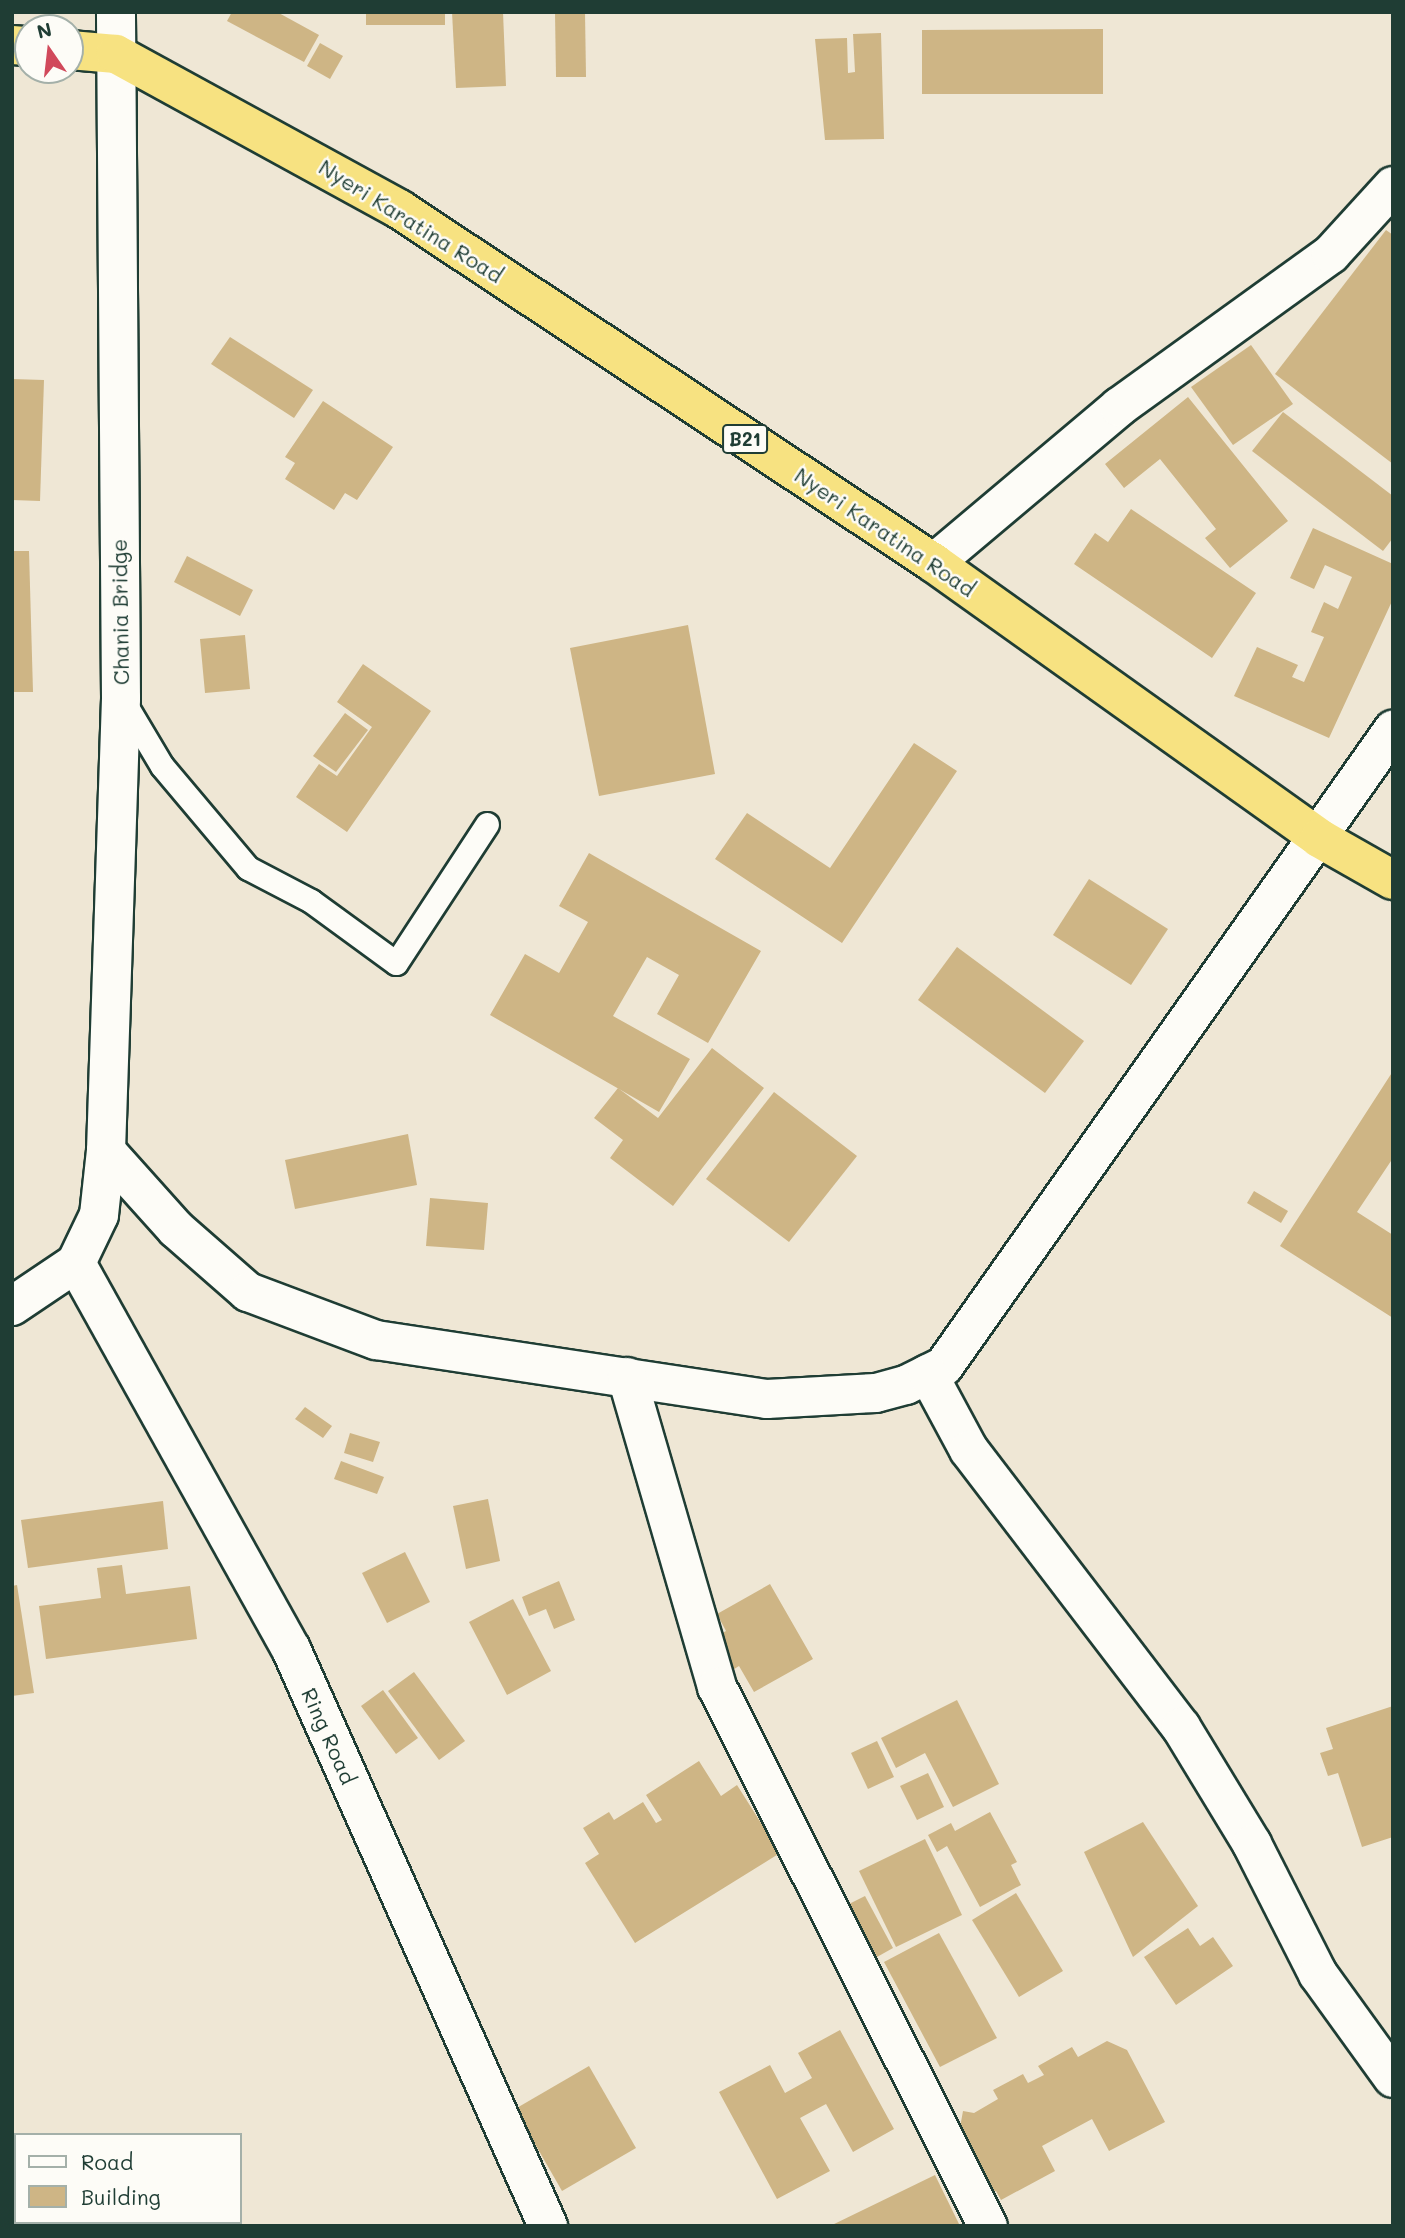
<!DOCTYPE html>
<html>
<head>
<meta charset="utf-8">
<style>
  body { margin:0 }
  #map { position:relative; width:1405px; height:2238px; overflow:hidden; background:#efe7d5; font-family:Mali,sans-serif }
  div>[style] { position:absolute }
  .building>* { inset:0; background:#ceb585 }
  .roads { filter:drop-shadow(2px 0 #1f3d34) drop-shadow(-2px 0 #1f3d34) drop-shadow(0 2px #1f3d34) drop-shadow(0 -2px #1f3d34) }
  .service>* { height:23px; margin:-11.5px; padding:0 11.5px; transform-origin:11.5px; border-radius:11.5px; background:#fdfcf7 }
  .minor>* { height:38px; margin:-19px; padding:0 19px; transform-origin:19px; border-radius:19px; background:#fdfcf7 }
  .trunk>* { height:38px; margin:-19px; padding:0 19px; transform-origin:19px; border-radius:19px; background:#f7e281 }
  span { translate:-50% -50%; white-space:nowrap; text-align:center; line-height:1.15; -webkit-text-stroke:5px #fdfcf7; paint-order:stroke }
  .shield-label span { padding:2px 5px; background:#fdfcf7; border:2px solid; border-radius:5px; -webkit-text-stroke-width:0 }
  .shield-label { font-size:19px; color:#1f3d34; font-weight:700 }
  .street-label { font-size:21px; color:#1f3d34 }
  .frame { position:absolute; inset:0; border:14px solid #1f3d34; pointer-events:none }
  .legend { position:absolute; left:14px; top:2133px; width:228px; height:91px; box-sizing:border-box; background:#fdfcf7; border:2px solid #a4b0a9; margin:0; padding:9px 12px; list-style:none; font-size:21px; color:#1f3d34 }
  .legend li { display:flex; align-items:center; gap:14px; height:35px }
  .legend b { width:35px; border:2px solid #a4b0a9 }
  .north { position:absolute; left:14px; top:14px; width:70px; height:70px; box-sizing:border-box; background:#fdfcf7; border:2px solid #a4b0a9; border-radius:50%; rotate:346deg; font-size:19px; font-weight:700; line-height:28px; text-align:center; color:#1f3d34 }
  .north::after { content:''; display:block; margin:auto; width:24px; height:32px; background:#d1495b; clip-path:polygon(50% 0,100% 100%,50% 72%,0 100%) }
</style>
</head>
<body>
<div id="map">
  <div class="building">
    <i style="clip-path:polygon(232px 12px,277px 12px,319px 35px,304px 62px,227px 21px)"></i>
    <i style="clip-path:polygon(366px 12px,445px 12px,445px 25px,366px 25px)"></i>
    <i style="clip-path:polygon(452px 12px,503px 12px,506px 86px,456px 88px)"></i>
    <i style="clip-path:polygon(555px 12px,585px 12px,586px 77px,556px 77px)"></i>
    <i style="clip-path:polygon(1103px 29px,1103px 94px,922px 94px,922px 30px)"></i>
    <i style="clip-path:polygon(881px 33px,884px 139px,825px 140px,815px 39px,847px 38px,848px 73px,855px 72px,853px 34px)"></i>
    <i style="clip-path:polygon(320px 43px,343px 56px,330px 79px,307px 66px)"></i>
    <i style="clip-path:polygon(1386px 230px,1393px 235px,1393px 464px,1275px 374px)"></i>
    <i style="clip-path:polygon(230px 337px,313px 390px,294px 418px,211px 364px)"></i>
    <i style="clip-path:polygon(1251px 345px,1293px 404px,1233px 445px,1191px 387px)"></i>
    <i style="clip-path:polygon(12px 379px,44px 380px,40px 501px,12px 500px)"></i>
    <i style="clip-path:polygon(1188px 397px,1288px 521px,1230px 568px,1205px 538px,1216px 529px,1160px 459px,1124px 488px,1105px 464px)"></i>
    <i style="clip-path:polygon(323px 401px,393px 447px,357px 500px,345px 493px,334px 510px,285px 479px,295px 463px,285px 457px)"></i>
    <i style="clip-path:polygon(1283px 412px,1393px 496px,1393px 538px,1383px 551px,1252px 451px)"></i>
    <i style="clip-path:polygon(1131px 509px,1256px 593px,1212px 658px,1074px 564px,1095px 533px,1108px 542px)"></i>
    <i style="clip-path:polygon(1313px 528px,1393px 564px,1393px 599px,1329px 738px,1234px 696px,1257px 647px,1298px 665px,1292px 677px,1304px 682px,1324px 637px,1311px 632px,1324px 602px,1338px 609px,1352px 577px,1325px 565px,1314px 589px,1290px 578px)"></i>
    <i style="clip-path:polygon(12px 551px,29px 551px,33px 692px,12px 692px)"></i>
    <i style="clip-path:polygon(187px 556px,253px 590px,240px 616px,174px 582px)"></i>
    <i style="clip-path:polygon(688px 625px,715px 774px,599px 796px,570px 648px)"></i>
    <i style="clip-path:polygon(245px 635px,250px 689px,205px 693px,200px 639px)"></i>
    <i style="clip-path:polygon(363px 664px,431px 711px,347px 832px,296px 797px,319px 764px,337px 776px,372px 727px,337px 702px)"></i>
    <i style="clip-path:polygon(345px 713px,368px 730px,336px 772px,313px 756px)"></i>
    <i style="clip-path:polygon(914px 743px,957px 771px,842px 943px,715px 859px,747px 813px,830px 868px)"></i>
    <i style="clip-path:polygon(589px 853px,761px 951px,708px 1043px,657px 1014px,679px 975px,647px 957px,613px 1016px,690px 1059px,659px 1112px,490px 1015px,525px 954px,559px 973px,588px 922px,559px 906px)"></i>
    <i style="clip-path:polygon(1089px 879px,1168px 929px,1131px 985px,1053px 935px)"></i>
    <i style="clip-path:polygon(957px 947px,1084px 1041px,1045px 1093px,918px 1000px)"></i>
    <i style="clip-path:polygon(712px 1048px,764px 1088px,673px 1206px,610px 1158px,623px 1140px,594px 1118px,618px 1088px,658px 1118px)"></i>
    <i style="clip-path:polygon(1393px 1071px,1393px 1158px,1357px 1212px,1393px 1235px,1393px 1318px,1280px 1246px)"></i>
    <i style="clip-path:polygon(774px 1092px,857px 1156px,789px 1242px,706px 1179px)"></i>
    <i style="clip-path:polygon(408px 1134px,417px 1185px,295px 1209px,285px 1160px)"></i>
    <i style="clip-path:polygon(1254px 1191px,1288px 1211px,1281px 1223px,1247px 1203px)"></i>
    <i style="clip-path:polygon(430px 1198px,488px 1203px,484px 1250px,426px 1246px)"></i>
    <i style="clip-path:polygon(305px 1407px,332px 1426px,323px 1438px,295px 1419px)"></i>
    <i style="clip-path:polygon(350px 1433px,380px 1442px,373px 1462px,344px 1453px)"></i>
    <i style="clip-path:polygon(341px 1461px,384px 1477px,377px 1494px,334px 1479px)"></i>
    <i style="clip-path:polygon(488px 1499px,500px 1561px,466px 1569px,453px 1506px)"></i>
    <i style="clip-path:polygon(163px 1501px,168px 1549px,28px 1568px,21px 1520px)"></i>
    <i style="clip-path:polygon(405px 1552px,430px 1602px,387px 1623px,362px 1573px)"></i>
    <i style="clip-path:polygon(122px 1565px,126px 1594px,190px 1586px,197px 1639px,46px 1659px,39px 1606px,101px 1598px,97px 1568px)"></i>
    <i style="clip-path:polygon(559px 1581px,575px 1620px,554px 1629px,546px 1609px,529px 1616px,522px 1597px)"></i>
    <i style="clip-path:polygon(770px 1584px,813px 1659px,754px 1692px,739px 1666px,731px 1671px,713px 1639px,726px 1631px,717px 1614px)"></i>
    <i style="clip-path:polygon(17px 1585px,34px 1693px,12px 1696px,12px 1586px)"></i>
    <i style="clip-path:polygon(513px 1599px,551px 1671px,507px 1695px,469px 1622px)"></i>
    <i style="clip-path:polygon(414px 1672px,465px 1741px,439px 1760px,388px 1691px)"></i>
    <i style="clip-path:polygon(383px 1690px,418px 1738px,396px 1754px,361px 1706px)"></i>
    <i style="clip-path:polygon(957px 1700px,999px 1784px,953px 1807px,925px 1753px,896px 1768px,881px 1738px)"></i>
    <i style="clip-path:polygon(1393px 1706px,1393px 1837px,1362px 1847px,1338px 1773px,1328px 1776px,1320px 1753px,1333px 1749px,1326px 1728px)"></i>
    <i style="clip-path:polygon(877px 1741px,894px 1777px,868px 1789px,851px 1753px)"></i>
    <i style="clip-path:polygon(699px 1761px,721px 1796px,737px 1785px,780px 1853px,635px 1943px,585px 1863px,599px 1854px,583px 1828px,609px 1812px,614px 1820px,643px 1802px,656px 1823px,662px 1820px,646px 1795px)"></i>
    <i style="clip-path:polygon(928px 1773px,944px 1807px,917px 1820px,900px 1786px)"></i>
    <i style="clip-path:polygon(990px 1812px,1017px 1862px,1011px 1865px,1021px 1885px,980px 1907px,947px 1846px,937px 1852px,928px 1835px,951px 1823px,955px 1831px)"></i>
    <i style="clip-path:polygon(1143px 1822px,1198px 1906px,1133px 1957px,1084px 1852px)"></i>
    <i style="clip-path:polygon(925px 1839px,962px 1915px,896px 1947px,859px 1871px)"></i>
    <i style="clip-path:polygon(1016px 1893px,1063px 1971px,1019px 1997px,972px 1920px)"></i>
    <i style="clip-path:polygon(865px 1896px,893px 1948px,877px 1957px,849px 1904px)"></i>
    <i style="clip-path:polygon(1188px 1928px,1200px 1946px,1213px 1937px,1233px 1966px,1176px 2005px,1144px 1957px)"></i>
    <i style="clip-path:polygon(939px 1933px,997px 2038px,940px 2067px,884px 1962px)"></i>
    <i style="clip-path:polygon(840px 2030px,894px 2129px,853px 2152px,826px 2104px,800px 2118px,830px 2171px,777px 2199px,719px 2092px,770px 2065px,785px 2093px,812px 2078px,798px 2053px)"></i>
    <i style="clip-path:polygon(1107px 2041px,1127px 2050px,1165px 2122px,1109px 2151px,1092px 2119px,1042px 2146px,1055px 2171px,1001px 2200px,996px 2191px,985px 2196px,957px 2144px,963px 2111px,974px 2113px,998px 2099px,993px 2090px,1023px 2074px,1028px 2083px,1044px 2075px,1038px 2066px,1072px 2047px,1078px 2057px)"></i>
    <i style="clip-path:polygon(589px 2066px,636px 2148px,562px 2191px,515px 2109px)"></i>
    <i style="clip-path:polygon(935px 2175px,960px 2226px,830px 2226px)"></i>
  </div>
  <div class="roads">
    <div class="service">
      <i style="left:125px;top:704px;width:72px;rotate:59.2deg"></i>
      <i style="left:162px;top:766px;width:133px;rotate:49.9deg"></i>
      <i style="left:248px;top:868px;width:71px;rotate:27.6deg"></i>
      <i style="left:311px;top:901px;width:105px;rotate:36.1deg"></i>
      <i style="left:396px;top:963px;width:166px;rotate:-56.8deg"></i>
    </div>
    <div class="minor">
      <i style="left:934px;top:563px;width:242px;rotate:-40.1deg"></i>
      <i style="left:1119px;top:407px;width:261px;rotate:-35.8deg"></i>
      <i style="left:1331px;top:254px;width:92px;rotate:-47.6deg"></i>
      <i style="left:106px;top:1151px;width:105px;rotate:48.1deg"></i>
      <i style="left:176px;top:1229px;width:96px;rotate:41.2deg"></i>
      <i style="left:248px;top:1292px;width:137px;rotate:20.6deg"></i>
      <i style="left:376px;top:1340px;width:395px;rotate:8.6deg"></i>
      <i style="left:767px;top:1399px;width:109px;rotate:-3.2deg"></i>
      <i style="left:876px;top:1393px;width:31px;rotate:-15deg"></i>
      <i style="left:906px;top:1385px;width:42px;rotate:-26.6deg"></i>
      <i style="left:944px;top:1366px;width:779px;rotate:-54.78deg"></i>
      <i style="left:76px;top:1263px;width:442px;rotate:60.9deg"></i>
      <i style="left:291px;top:1649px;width:632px;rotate:65.99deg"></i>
      <i style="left:12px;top:1306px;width:77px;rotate:-33.9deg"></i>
      <i style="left:76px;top:1263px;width:53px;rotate:-64.4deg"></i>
      <i style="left:99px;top:1215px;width:64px;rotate:-83.8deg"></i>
      <i style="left:106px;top:1151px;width:453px;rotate:-88.1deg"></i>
      <i style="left:121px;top:698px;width:686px;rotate:-90.42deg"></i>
      <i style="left:928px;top:1374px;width:86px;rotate:61.7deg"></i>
      <i style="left:969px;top:1450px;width:349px;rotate:52.6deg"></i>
      <i style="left:1181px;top:1727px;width:137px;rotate:58.7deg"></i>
      <i style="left:1252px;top:1844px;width:146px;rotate:63.1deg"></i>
      <i style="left:1318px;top:1974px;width:128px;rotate:54.2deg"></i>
      <i style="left:627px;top:1377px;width:323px;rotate:73.8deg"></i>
      <i style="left:717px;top:1687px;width:603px;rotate:63.31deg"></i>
    </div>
    <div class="trunk">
      <i style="left:12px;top:45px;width:16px;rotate:4deg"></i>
      <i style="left:70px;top:50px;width:46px;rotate:5deg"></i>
      <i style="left:116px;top:54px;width:323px;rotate:28.7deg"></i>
      <i style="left:399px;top:209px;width:642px;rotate:33.49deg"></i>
      <i style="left:934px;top:563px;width:473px;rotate:35.5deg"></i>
      <i style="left:1319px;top:838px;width:85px;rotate:29.6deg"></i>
    </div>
  </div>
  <div class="shield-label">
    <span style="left:745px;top:439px">B21</span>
  </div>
  <div class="street-label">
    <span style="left:411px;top:221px;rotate:32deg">Nyeri Karatina Road</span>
    <span style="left:885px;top:532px;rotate:34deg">Nyeri Karatina Road</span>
    <span style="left:120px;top:612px;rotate:-91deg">Chania Bridge</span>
    <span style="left:329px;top:1736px;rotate:66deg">Ring Road</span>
  </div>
  <div class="frame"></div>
  <ul class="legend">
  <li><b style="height:9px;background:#fdfcf7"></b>Road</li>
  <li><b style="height:19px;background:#ceb585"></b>Building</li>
  </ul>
  <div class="north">N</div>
</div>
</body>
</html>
